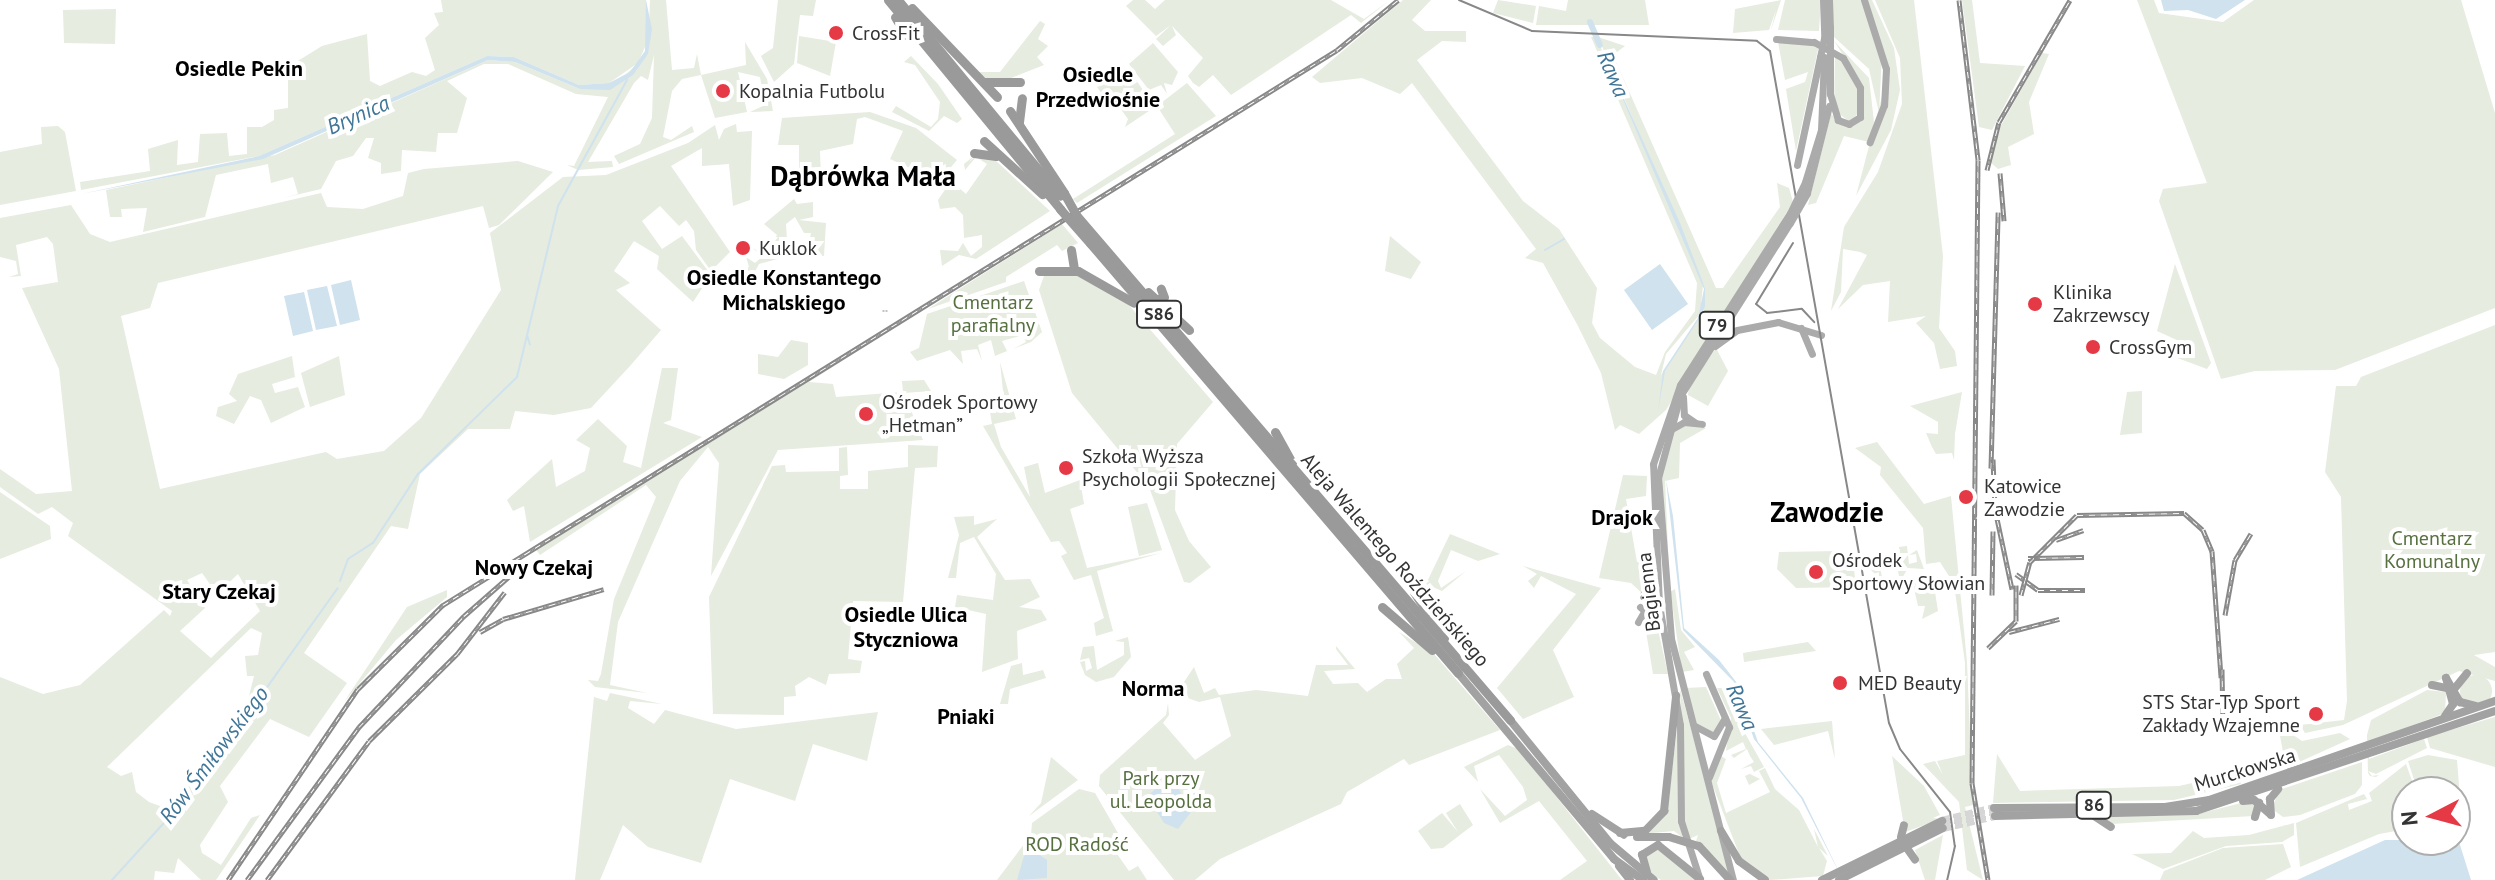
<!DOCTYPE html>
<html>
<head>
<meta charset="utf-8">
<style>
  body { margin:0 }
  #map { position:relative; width:2495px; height:880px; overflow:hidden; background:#fff; font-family:"PT Sans",sans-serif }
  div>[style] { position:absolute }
  .green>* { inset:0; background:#e6ecdf }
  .round { border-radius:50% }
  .water>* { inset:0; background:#cfe2ee }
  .stream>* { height:2px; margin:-1px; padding:0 1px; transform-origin:1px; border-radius:1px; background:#cfe2ee }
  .river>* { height:6px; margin:-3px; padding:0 3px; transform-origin:3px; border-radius:3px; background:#cfe2ee }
  .trunk-tunnel>* { height:8px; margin-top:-4px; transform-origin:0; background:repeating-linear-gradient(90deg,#d6d6d6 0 8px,transparent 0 12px) }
  .primary>* { height:7px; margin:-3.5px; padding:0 3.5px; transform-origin:3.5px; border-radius:3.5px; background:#ababab }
  .trunk>* { height:8px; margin:-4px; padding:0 4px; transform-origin:4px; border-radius:4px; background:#a2a2a2 }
  .motorway>* { height:9px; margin:-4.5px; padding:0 4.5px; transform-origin:4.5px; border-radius:4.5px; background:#9a9a9a }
  .tram>* { height:2px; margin:-1px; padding:0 1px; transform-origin:1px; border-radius:1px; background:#888 }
  .rail>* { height:5px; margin-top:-2.5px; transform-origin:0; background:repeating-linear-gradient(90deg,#fff 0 6px,#888 0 12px); box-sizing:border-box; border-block:2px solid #888 }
  .primary-bridge>* { height:7px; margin:-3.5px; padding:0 3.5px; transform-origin:3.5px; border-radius:3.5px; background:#ababab }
  .trunk-bridge>* { height:8px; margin:-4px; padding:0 4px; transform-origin:4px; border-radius:4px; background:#a2a2a2 }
  .motorway-bridge>* { height:9px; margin:-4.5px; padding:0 4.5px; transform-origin:4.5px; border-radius:4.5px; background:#9a9a9a }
  .dots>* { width:22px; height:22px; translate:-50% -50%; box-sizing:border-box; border:4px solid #fff; border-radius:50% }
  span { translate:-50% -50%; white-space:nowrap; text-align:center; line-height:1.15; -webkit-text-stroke:8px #fff; paint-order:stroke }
  .shield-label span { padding:2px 6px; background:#fff; border:2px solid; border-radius:6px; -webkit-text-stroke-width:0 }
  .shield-label { font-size:18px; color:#333; font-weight:700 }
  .poi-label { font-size:20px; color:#333 }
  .left { translate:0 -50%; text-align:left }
  .right { translate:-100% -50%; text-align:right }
  .park-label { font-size:20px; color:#56703f }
  .street-label { font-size:20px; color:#333 }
  .neighbourhood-label { font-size:22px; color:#000; font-weight:700 }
  .water-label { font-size:22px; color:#3f7597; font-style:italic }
  .district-label { font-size:28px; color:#000; font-weight:700 }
  .north { position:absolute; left:2391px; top:776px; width:80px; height:80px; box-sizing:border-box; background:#fff; border:2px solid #adadad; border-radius:50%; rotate:264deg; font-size:22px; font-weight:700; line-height:32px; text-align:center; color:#333 }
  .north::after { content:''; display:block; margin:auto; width:28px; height:36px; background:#e63946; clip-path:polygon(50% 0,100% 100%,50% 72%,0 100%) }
</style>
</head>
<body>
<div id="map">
  <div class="green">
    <i style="clip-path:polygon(441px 0,646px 0,648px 40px,638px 63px,609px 83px,579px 85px,514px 57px,487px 56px,259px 156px,81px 190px,80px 182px,150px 171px,148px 149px,178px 140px,177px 165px,198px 162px,200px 134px,227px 133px,229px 156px,247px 154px,247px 127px,262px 127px,274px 120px,274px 110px,288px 108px,288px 67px,322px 46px,367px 34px,370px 81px,380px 86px,412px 72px,426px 76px,435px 70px,425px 38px,439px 25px,434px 13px,443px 12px)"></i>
    <i style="clip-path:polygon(650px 0,666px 0,672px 70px,694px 68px,697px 54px,701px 75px,746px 65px,745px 42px,767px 79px,773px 111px,750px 112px,765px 105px,760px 77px,738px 72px,747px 112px,715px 118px,701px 75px,682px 79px,672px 91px,663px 137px,671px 140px,692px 126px,694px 132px,619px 164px,614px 156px,640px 144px,652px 118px,654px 55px,648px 80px,641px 76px,634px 83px,588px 162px,612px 161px,613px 167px,578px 170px,567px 165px,574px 166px,608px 97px,576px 94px,508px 64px,484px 64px,447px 81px,467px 98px,457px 133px,438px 133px,436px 152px,402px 150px,401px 171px,381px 174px,381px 163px,368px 158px,374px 138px,366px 138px,353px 156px,336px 161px,321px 189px,283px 198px,298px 194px,293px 177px,271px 183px,268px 164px,216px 175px,205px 217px,143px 232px,147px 208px,121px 209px,122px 217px,110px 217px,106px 190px,275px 155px,488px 60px,515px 62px,580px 89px,612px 87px,648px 54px)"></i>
    <i style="clip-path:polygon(778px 0,816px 0,813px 16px,800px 15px,794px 64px,774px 82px,761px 56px,773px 48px)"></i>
    <i style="clip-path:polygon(1133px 0,1145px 0,1155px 9px,1165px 0,1331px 0,1364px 19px,1390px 0,1361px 23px,1351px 15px,1231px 95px,1213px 75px,1199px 87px,1193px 83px,1188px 76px,1203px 58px,1172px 26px,1176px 35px,1163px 46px,1156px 39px,1171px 25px,1156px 36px,1126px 6px)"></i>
    <i style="clip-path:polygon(1403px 0,1431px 0,1412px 20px,1425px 31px,1466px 31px,1466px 42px,1442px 41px,1417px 60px,1523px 201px,1559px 229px,1597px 288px,1592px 323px,1600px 338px,1635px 367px,1656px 375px,1665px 352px,1695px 311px,1697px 283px,1591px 37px,1596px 37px,1703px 285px,1700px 314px,1666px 354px,1661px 375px,1701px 316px,1705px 288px,1598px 37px,1625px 46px,1613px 55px,1716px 288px,1723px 288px,1780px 207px,1777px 183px,1789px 188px,1793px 202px,1666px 410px,1639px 434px,1620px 425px,1615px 430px,1601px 373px,1578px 326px,1543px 263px,1525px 258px,1536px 249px,1412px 83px,1400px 94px,1362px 78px,1320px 83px,1312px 77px)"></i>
    <i style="clip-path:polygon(1498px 0,1536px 6px,1533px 23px,1493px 13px)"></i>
    <i style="clip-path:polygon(1568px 0,1645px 0,1649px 25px,1536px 25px,1539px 6px,1566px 11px)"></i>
    <i style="clip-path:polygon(1781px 0,1771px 30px,1776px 10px,1769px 30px,1733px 33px,1735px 9px)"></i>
    <i style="clip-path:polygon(1785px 0,1821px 0,1819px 31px,1778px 30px)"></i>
    <i style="clip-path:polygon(1832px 0,1862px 0,1882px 55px,1879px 113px,1869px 69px,1834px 37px)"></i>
    <i style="clip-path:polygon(1866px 0,1872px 0,1894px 48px,1900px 90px,1891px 130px,1856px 196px,1888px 73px)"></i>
    <i style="clip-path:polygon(1875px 0,1914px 0,1943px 256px,1939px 328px,1955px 351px,1957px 366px,1940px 369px,1934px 343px,1916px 323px,1926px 316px,1888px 322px,1890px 281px,1863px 285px,1838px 309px,1867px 255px,1860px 252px,1843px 249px,1841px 292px,1831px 311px,1844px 227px,1878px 172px,1902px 104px,1900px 58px)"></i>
    <i style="clip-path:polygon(1962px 0,1972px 0,1980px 63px,2025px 66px,1992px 130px,1979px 127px)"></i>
    <i style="clip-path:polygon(2137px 0,2154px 0,2159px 13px,2223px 22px,2254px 0,2461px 0,2495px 113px,2495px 308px,2335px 370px,2255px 371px,2221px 379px,2159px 201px,2163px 189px,2207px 183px)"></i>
    <i style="clip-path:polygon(116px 9px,115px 44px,64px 43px,63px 10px)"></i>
    <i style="clip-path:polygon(1040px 21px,1045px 24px,1038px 39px,1048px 46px,1037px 57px,1044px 65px,1001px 82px,986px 81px,977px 72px,1000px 72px)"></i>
    <i style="clip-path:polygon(799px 36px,836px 42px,830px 76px,797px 63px)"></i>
    <i style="clip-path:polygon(1834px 41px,1869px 78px,1874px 122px,1869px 142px,1844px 136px,1816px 203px,1808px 205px,1831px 114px,1844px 125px,1864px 111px,1860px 81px)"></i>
    <i style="clip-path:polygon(1778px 42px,1819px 45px,1796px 151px,1786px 89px,1805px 82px,1808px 72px,1785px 80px)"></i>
    <i style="clip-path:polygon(1153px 43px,1178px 72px,1172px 85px,1164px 83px,1167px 94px,1161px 85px,1149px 90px,1129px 64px)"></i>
    <i style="clip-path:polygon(1835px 53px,1857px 81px,1860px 111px,1850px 122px,1834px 110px)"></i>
    <i style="clip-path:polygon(2042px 53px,2049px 54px,2029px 102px,2034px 134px,2008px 147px,2011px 165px,1998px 169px,1989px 161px,1995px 136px)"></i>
    <i style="clip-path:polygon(911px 56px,938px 84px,962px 119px,957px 123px,944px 116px,929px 131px,892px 112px,896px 106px,931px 127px,938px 119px,940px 102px,915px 65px,904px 62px)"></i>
    <i style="clip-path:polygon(1131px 73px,1155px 107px,1125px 127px,1128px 119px,1107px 90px,1101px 93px,1097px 87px)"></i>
    <i style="clip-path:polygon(1187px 83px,1216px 116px,1077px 203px,1073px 199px,1175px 134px,1157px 106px)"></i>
    <i style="clip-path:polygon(870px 112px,916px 128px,957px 160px,939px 181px,890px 159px,903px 131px,865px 117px,857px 119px,853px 144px,820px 151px,821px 179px,799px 186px,799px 145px,778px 145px,782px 118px)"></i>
    <i style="clip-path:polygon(evenodd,736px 124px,737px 132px,752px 131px,750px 200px,733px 206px,729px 164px,702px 166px,702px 148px,671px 166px,730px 252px,711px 271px,696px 250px,694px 231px,686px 220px,679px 226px,660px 206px,642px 221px,662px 249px,682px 236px,711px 275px,693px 302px,657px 269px,659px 256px,634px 241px,614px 271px,630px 283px,616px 290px,661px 330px,630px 366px,591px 408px,554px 415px,515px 411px,510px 429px,468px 429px,420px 474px,408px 529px,391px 526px,304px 653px,347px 683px,309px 737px,270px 719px,220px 786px,228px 802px,200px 845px,202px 853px,221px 865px,251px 818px,260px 815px,216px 880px,201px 880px,178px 858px,174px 873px,155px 871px,154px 880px,0 880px,0 677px,43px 694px,80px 685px,164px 610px,170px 616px,172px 611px,68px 536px,73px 523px,52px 507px,38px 514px,0 487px,0 469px,36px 494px,72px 491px,59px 369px,22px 288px,58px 282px,53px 244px,47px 237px,16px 245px,21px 276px,9px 277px,18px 274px,16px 261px,0 257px,0 218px,71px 205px,90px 234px,110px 242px,321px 193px,327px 207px,363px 209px,403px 196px,408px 173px,424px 169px,518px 161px,553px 172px,499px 225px,489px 228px,483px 206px,158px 283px,150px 308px,121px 316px,160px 489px,326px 452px,337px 459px,384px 451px,421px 418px,501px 290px,490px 233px,563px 177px,606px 175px,688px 143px,715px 125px,719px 140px,724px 129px,736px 124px,202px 573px,217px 594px,238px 574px,260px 611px,211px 658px,180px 631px,205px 608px,187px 580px,202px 573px,736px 124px,251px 628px,262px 633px,258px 655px,245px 656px,247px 676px,254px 676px,245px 712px,168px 809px,149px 802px,136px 792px,132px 772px,121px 776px,107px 767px,251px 628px)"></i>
    <i style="clip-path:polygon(58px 126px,65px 132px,76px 191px,0 205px,0 152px,42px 144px,41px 127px)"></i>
    <i style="clip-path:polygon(974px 156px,969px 162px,976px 156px,995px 160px,1050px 211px,976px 259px,959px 255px,942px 266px,940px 250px,958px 251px,963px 243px,971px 256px,982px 247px,982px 235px,964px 238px,963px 215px,955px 207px,940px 209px,938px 200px,951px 181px,966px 194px,987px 164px,976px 157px,965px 170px,964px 164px)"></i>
    <i style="clip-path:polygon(794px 199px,797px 204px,813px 202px,813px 217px,799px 220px,826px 223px,824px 256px,806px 258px,811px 233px,804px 233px,795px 217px,786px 224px,788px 256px,759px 264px,750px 281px,742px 282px,739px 270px,749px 267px,746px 257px,755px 263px,763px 256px,747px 244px,765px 256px,777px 235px,764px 224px)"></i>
    <i style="clip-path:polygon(1062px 224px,1078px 243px,1062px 251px,1057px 245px,1006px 277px,1006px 282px,928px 309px)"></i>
    <i style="clip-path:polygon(1390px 236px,1421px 262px,1411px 279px,1385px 271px)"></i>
    <i style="clip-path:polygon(2175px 264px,2211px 363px,2207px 369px,2156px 350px,2173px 353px,2179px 341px,2157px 331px)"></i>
    <i style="clip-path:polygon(1045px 273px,1076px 275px,1128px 304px,1213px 402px,1177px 444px,1175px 510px,1189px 541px,1211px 567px,1190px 583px,1184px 582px,1149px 487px,1072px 393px,1039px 290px)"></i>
    <i style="clip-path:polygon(1024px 281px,1042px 332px,1031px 342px,1013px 349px,1026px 342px,1023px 335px,1002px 341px,1007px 351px,995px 356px,991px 340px,978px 345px,982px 361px,977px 349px,961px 351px,963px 364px,950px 350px,917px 361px,910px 352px,919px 348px,927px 314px)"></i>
    <i style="clip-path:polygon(2495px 325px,2495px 652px,2474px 655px,2495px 667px,2495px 681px,2459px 671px,2343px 725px,2305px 733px,2300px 725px,2344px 720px,2347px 701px,2341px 497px,2325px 472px,2336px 386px,2356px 386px,2361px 377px)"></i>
    <i style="clip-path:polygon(894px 328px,809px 382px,833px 384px,836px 397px,903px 392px,902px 381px,924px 380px,931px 391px,904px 393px,923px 440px,778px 450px,711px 576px,719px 463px,708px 447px,680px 481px,618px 622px,610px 685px,647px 693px,595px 687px,588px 680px,598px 681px,601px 674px,614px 599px,656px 497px,646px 485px,540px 555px,534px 547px)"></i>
    <i style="clip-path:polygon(791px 340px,808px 343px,808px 365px,784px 379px,758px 374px,758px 354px,778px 357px)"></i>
    <i style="clip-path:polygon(1716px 348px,1728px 371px,1708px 406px,1688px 395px,1689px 387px)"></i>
    <i style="clip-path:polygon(292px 356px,295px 377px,272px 384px,275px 393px,298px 387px,305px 407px,271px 423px,261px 400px,250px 396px,234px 424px,216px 416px,218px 407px,237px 401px,229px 394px,238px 374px)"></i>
    <i style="clip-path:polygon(339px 356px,345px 395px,310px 407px,301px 373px)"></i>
    <i style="clip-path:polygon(1000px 362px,1016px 419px,994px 424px,1001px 447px,1030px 497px,1024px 467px,1038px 463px,1045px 493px,1080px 480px,1084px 504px,1070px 509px,1087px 568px,1161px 553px,1097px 571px,1113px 631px,1096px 636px,1094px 623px,1104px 618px,1091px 575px,1074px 580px,1061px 556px,1067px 553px,1059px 541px,1051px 542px,983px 426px,992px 424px,990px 412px,1004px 401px)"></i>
    <i style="clip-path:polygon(662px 368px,678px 368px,671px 420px,663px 423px,702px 437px,530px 542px,524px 506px,513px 511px,507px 500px,552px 459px,556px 487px,585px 471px,590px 448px,576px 440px,598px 419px,627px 446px,623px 462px,641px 468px)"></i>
    <i style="clip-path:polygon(2142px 391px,2142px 433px,2120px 435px,2127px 392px)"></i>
    <i style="clip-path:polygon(1962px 392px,1955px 434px,1954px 460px,1952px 453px,1936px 454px,1932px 447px,1926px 433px,1938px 434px,1938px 422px,1910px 406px)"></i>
    <i style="clip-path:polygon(1684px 424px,1706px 428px,1680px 443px,1679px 478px,1665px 481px,1670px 592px,1675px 589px,1681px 630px,1695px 647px,1684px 652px,1694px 670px,1682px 672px,1659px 513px,1663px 454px,1670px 432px)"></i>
    <i style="clip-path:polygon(1877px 442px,1924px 504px,1951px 496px,1967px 662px,1973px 805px,1965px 807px,1983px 880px,1967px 870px,1959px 802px,1923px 764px,1935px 761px,1943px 775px,1937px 761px,1965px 755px,1965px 663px,1954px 584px,1940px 562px,1926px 564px,1923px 528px,1880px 475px,1881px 467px,1855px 448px)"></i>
    <i style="clip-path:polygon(908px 445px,938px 446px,937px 467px,915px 468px,903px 602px,853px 601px,848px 659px,862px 661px,860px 673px,829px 674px,826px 685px,809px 677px,795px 686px,796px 696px,784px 697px,784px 715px,713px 714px,709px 597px,772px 466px,785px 465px,786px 472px,839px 471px,839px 448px,847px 447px,848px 475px,840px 476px,840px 489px,868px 489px,868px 471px,908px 467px)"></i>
    <i style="clip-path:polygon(1623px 475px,1647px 476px,1646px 496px,1626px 499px,1637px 562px,1651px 561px,1643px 594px,1631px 583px,1599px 578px)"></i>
    <i style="clip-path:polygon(0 492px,50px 526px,51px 539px,0 559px)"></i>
    <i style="clip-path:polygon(1147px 503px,1162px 550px,1139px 556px,1128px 507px)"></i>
    <i style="clip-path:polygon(974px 516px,974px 525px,997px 519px,977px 537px,1005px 580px,1030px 579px,1040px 597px,1019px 607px,1041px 610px,1047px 620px,1017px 631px,1018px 659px,982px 672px,986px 614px,955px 607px,957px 595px,993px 600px,996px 574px,974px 537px,960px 543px,956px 578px,948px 578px,959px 535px,954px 517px)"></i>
    <i style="clip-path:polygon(1450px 534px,1500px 554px,1478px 561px,1451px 550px,1438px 581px,1441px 588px,1466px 571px,1442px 591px,1426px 584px)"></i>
    <i style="clip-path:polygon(1907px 546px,1909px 564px,1917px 562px,1916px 554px,1909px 555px,1917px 550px,1924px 569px,1908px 568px,1897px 587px,1874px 590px,1878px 577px,1871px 570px,1879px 562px,1882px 577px,1899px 576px,1893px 547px,1902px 571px,1899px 547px)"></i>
    <i style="clip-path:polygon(1840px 551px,1842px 561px,1853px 560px,1856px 587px,1796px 588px,1777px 569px,1779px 552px)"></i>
    <i style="clip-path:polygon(1523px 566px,1601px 588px,1553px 650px,1574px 697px,1523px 719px,1497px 688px,1576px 594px,1541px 576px,1534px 588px,1528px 581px,1537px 574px)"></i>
    <i style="clip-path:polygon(1920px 574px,1935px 592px,1938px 611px,1922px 619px,1925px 606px,1918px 606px,1912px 580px)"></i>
    <i style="clip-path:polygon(447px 590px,447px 597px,396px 640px,344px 702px,407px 607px)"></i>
    <i style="clip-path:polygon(1643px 613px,1656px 621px,1668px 674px,1653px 674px)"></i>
    <i style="clip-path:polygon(1399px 632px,1434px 654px,1500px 730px,1409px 765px,1404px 759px,1347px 792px,1341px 804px,1220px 859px,1195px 880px,1174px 880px,1099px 786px,1100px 775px,1166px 715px,1168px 703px,1169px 715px,1163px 723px,1195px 760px,1231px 736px,1220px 697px,1199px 702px,1176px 694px,1194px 667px,1204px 693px,1215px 688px,1219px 695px,1256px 690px,1308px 696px,1316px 665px,1348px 665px,1336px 649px,1336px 646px,1355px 669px,1324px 671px,1333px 684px,1358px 683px,1367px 692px,1386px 679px,1402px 679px,1397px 664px,1414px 648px)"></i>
    <i style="clip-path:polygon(1128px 637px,1131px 657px,1114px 677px,1096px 682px,1085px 675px,1080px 662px,1085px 661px,1086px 671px,1092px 668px,1089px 658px,1080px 660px,1083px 647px,1094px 646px,1097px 670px,1124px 655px,1124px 642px,1115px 641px)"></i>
    <i style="clip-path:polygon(1808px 642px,1816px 651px,1744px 662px,1743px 653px)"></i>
    <i style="clip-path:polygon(1022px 663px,1023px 675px,1043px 670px,1046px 678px,1010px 689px,1008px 704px,1000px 704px,1011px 666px)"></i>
    <i class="round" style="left:2460px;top:675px;width:32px;height:32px"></i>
    <i style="clip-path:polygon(1706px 687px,1723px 725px,1709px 735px,1695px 722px,1686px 688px)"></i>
    <i style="clip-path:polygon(1717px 688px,1734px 688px,1738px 700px,1732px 698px,1732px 710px,1764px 767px,1750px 774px,1760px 779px,1749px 785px,1745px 776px,1754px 772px,1751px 766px,1741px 769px,1754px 762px,1750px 756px,1738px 763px,1750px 756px,1747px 749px,1734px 758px,1731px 755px,1746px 749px,1743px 742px,1726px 751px,1731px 718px)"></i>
    <i style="clip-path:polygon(1680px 689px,1733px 880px,1696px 841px,1698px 835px,1689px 839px,1684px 825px)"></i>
    <i style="clip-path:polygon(2427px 690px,2446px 692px,2445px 713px,2369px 742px,2369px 759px,2424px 739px,2427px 748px,2376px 774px,2368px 771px,2372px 776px,2379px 775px,2376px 777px,2370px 776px,2368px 773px,2367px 735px,2371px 720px)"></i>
    <i style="clip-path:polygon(610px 693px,662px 704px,630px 701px,628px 708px,654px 724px,665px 710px,736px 729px,878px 712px,867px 761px,813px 744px,795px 801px,730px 779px,701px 863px,648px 847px,623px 825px,600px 880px,575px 880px,594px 697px,607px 701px)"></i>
    <i style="clip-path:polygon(2495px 717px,2495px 767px,2430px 748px,2427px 737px)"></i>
    <i style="clip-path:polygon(1832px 721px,1835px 759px,1828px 731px,1774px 745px,1761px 729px)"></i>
    <i style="clip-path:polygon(2278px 725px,2302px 741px,2340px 733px,2350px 739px,2286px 768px)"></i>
    <i style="clip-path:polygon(1677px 729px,1682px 837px,1674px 831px,1641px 834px,1669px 798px)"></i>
    <i style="clip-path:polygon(1508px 745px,1518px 749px,1628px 880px,1551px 790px,1622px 880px,1560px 880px,1587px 861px,1539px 801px,1500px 823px,1480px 789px,1505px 816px,1527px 800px,1523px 787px,1499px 755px,1474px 766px,1478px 782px,1464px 767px)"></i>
    <i style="clip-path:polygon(1997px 754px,2020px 791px,2179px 786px,2237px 773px,2241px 784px,2174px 800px,1993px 803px)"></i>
    <i style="clip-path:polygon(2428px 755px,2457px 760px,2460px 798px,2455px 792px,2418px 792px,2408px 761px)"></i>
    <i style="clip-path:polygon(1721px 756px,1726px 759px,1717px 783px,1726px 813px,1770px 792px,1759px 771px,1765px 768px,1775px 789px,1799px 810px,1818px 847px,1814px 829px,1828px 856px,1819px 848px,1827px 861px,1823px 876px,1770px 880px,1741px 859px,1711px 781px)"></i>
    <i style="clip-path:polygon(1892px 756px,1924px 786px,1940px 815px,1933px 818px,1941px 819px,1905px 832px)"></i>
    <i style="clip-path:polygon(1051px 757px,1078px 780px,1029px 816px,1041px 803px)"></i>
    <i style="clip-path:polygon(2362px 762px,2362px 785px,2355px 794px,2300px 815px,2283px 817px,2272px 809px,2279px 790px)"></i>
    <i style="clip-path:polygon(2406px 764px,2416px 792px,2407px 792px,2407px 829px,2379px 834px,2300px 867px,2296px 823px,2364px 794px,2367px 799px,2348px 804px,2349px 810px,2372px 801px,2369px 793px)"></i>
    <i style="clip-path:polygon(1079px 789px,1095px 793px,1122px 840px,1115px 851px,1129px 871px,1138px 866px,1147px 880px,997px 880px,1031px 835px,1032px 823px)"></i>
    <i style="clip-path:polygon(2249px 801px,2257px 804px,2254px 816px,2111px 824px,2101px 816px,2194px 815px)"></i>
    <i style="clip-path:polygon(1460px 804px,1473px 825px,1443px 848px,1431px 849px,1418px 831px,1442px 813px,1458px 832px,1446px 813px)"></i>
    <i style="clip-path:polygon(2294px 823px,2294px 835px,2282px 842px,2226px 846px,2163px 869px,2132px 854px,2171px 853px,2193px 831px,2204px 838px,2249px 835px)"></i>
    <i style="clip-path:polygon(1943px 835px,1935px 880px,1925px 880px,1915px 850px)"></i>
    <i style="clip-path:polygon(2283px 844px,2291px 867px,2265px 880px,2160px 880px,2164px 871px,2223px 848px)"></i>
    <i style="clip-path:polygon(1655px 847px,1697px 880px,1661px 880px,1650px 873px,1643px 858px)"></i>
  </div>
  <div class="water">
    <i style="clip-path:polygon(646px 0,652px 29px,648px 54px,633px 75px,610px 90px,580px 89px,515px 62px,488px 60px,263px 159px,81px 194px,259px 156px,487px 56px,514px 57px,579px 85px,609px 83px,630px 72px,645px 51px)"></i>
    <i style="clip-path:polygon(2161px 0,2245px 0,2216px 19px,2188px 10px,2164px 11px)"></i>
    <i style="clip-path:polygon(1596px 37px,1680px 223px,1705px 288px,1705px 306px,1701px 316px,1665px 371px,1658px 411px,1663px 371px,1698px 318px,1704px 289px)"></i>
    <i style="clip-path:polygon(1660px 264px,1688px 304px,1652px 330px,1624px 290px)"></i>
    <i style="clip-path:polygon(351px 280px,360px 320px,340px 325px,331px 285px)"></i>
    <i style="clip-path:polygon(327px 286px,337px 326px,316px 330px,307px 290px)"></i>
    <i style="clip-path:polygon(304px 292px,313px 331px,293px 336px,284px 296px)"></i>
    <i style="clip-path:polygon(1666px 480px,1673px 516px,1684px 628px,1719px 660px,1737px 683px,1758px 742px,1803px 798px,1843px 880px,1801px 798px,1754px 739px,1734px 682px,1683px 630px)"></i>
    <i style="clip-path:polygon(1172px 776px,1191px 812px,1178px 829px,1164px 823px,1147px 796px)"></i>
    <i style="clip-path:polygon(2455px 829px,2471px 880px,2297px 880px,2385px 840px,2455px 840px)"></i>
    <i style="clip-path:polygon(1032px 850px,1047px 860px,1047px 878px,1017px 880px,1024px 856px)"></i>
  </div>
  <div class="stream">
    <i style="left:1545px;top:250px;width:22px;rotate:-30deg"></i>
    <i style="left:527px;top:335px;width:10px;rotate:73deg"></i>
    <i style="left:340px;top:581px;width:23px;rotate:-70deg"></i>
    <i style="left:348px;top:559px;width:30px;rotate:-33deg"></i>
    <i style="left:373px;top:543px;width:82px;rotate:-56.9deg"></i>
    <i style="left:418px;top:474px;width:139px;rotate:-44.4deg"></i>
    <i style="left:517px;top:377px;width:176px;rotate:-76.5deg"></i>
    <i style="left:558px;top:206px;width:144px;rotate:-61.3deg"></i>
    <i style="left:112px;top:880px;width:120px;rotate:-47.7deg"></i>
    <i style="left:193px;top:791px;width:249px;rotate:-54.5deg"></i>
  </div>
  <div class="river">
    <i style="left:1590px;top:22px;width:25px;rotate:67deg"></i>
  </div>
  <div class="trunk-tunnel">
    <i style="left:1942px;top:821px;width:54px;rotate:-14deg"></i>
    <i style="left:1943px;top:828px;width:53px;rotate:-13deg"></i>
  </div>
  <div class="primary">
    <i style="left:1823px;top:0;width:38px;rotate:88deg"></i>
    <i style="left:1829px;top:0;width:27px;rotate:88deg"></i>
    <i style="left:1864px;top:0;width:72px;rotate:72.3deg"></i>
    <i style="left:1886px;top:69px;width:36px;rotate:93deg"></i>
    <i style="left:1884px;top:105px;width:40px;rotate:111deg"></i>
    <i style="left:1776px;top:39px;width:38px;rotate:5deg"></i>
    <i style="left:1814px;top:42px;width:33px;rotate:29deg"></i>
    <i style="left:1843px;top:58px;width:34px;rotate:60deg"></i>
    <i style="left:1860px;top:88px;width:29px;rotate:90deg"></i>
    <i style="left:1860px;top:117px;width:13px;rotate:148deg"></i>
    <i style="left:1849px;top:124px;width:12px;rotate:-160deg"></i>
    <i style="left:1838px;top:120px;width:28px;rotate:-107deg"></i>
    <i style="left:1830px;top:94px;width:36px;rotate:-90deg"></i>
    <i style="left:1797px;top:165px;width:110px;rotate:-78deg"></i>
    <i style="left:1805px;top:182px;width:54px;rotate:-72.9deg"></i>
    <i style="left:1821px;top:130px;width:73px;rotate:-87.6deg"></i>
    <i style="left:1807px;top:193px;width:90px;rotate:-75.8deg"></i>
    <i style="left:1801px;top:328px;width:28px;rotate:67deg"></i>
    <i style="left:1715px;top:346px;width:27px;rotate:-36deg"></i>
    <i style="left:1737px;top:330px;width:42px;rotate:-11deg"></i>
    <i style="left:1778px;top:322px;width:45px;rotate:16.8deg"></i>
    <i style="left:1683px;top:397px;width:18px;rotate:87deg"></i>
    <i style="left:1684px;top:415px;width:14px;rotate:34deg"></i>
    <i style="left:1668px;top:431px;width:18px;rotate:-29deg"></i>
    <i style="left:1684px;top:422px;width:18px;rotate:6deg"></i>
    <i style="left:1642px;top:596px;width:25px;rotate:-58deg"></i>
    <i style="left:1640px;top:607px;width:23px;rotate:38deg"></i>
    <i style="left:1638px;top:622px;width:14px;rotate:-60deg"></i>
    <i style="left:1706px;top:674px;width:58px;rotate:66.5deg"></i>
    <i style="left:1729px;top:727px;width:54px;rotate:111.8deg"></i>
    <i style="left:1695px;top:726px;width:21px;rotate:28deg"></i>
    <i style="left:1714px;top:736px;width:21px;rotate:-59deg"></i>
    <i style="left:1699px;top:877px;width:59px;rotate:-107.8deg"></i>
    <i style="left:1681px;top:821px;width:96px;rotate:-90.6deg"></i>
    <i style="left:1680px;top:725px;width:122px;rotate:-99.9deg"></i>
    <i style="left:1659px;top:605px;width:141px;rotate:-92.4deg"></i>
    <i style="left:1653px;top:464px;width:83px;rotate:-71.1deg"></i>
    <i style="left:1680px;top:385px;width:204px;rotate:-57.4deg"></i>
    <i style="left:1733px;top:880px;width:250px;rotate:-104.4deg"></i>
    <i style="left:1671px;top:638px;width:161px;rotate:-94.6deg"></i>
    <i style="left:1658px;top:478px;width:85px;rotate:-75deg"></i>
    <i style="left:1680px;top:396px;width:205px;rotate:-57.6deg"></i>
  </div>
  <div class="trunk">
    <i style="left:1458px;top:673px;width:243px;rotate:50deg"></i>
    <i style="left:1614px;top:859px;width:36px;rotate:36deg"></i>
    <i style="left:2446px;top:678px;width:28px;rotate:60deg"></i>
    <i style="left:2460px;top:702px;width:16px;rotate:14deg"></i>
    <i style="left:2432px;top:685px;width:14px;rotate:12deg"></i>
    <i style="left:2455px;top:688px;width:19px;rotate:-51deg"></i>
    <i style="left:2445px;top:716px;width:14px;rotate:-56deg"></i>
    <i style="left:2453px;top:704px;width:27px;rotate:-105deg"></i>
    <i style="left:1510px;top:720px;width:159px;rotate:50.9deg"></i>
    <i style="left:1610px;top:843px;width:57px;rotate:40.1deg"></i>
    <i style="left:2243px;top:801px;width:11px;rotate:-5deg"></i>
    <i style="left:2254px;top:800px;width:20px;rotate:41deg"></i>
    <i style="left:1994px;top:808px;width:171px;rotate:-0.3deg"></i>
    <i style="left:2165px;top:807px;width:45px;rotate:-9deg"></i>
    <i style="left:2209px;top:800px;width:303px;rotate:-19.1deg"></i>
    <i style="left:1592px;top:814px;width:38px;rotate:33deg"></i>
    <i style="left:2271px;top:815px;width:16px;rotate:-94deg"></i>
    <i style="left:2270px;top:799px;width:13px;rotate:-51deg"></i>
    <i style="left:1995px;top:816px;width:201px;rotate:-1.4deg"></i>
    <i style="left:2196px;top:811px;width:315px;rotate:-18.5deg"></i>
    <i style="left:2094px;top:816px;width:20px;rotate:33deg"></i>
    <i style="left:2255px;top:817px;width:15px;rotate:-74deg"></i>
    <i style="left:1721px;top:831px;width:35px;rotate:59deg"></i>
    <i style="left:1739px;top:861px;width:32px;rotate:36deg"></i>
    <i style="left:1620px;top:833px;width:25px;rotate:-5deg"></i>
    <i style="left:1645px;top:831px;width:28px;rotate:-46deg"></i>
    <i style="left:1664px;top:811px;width:116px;rotate:-84deg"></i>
    <i style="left:1637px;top:837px;width:32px"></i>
    <i style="left:1901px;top:837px;width:12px;rotate:-76deg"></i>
    <i style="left:1904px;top:844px;width:19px;rotate:55deg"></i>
    <i style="left:1699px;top:846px;width:46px;rotate:47.6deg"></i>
    <i style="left:1619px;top:866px;width:18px;rotate:52deg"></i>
    <i style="left:1647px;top:872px;width:18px;rotate:-106deg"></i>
    <i style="left:1642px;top:855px;width:19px;rotate:-32deg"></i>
    <i style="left:1658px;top:845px;width:54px;rotate:39deg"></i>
    <i style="left:1822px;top:880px;width:134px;rotate:-26.2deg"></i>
    <i style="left:1839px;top:880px;width:116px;rotate:-26.6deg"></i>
  </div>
  <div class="motorway">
    <i style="left:888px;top:0;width:271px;rotate:50.5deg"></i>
    <i style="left:898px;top:0;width:254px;rotate:50.4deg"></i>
    <i style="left:912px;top:8px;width:123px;rotate:46.3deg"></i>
    <i style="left:895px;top:17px;width:21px;rotate:59deg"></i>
    <i style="left:984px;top:82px;width:36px"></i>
    <i style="left:1010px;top:111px;width:98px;rotate:56.6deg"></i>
    <i style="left:1019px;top:122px;width:24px;rotate:-83deg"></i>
    <i style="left:984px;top:141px;width:79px;rotate:42.4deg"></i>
    <i style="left:974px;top:153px;width:22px;rotate:8deg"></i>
    <i style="left:1076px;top:215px;width:666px;rotate:49.32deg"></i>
    <i style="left:1090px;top:243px;width:566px;rotate:49.44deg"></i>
    <i style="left:1071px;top:250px;width:20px;rotate:81deg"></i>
    <i style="left:1039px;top:271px;width:39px"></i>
    <i style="left:1078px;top:271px;width:64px;rotate:29.7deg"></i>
    <i style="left:1148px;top:292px;width:56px;rotate:42.8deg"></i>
    <i style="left:1155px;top:300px;width:9px;rotate:-18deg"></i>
    <i style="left:1164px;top:297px;width:9px;rotate:-111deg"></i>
    <i style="left:1275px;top:432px;width:35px;rotate:61deg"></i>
    <i style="left:1414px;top:592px;width:55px;rotate:56.9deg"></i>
    <i style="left:1382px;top:607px;width:66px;rotate:40.7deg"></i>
  </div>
  <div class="tram">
    <i style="left:1459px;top:0;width:79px;rotate:23deg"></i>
    <i style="left:1532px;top:31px;width:225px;rotate:2.5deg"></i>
    <i style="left:1757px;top:41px;width:16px;rotate:38deg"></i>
    <i style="left:1770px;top:51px;width:682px;rotate:79.96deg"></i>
    <i style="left:1889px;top:723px;width:28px;rotate:67deg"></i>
    <i style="left:1900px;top:749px;width:80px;rotate:51.6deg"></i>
    <i style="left:1950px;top:812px;width:34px;rotate:82deg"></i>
    <i style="left:1955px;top:846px;width:35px;rotate:103deg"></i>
    <i style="left:1793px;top:243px;width:71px;rotate:121.2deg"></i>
    <i style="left:1756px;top:304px;width:14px;rotate:39deg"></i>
    <i style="left:1767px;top:313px;width:35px;rotate:-7deg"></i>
    <i style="left:1802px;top:309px;width:18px;rotate:47deg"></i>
  </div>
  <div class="rail">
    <i style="left:1959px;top:0;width:161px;rotate:83.2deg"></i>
    <i style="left:1978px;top:160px;width:623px;rotate:90.55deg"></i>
    <i style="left:1972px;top:783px;width:98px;rotate:80.6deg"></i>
    <i style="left:1987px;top:170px;width:49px;rotate:-76deg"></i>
    <i style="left:1999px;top:122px;width:141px;rotate:-59.8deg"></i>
    <i style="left:2000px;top:173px;width:48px;rotate:85.2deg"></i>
    <i style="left:885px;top:311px;width:1px;rotate:-90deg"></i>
    <i style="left:1993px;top:459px;width:50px;rotate:87.7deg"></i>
    <i style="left:1995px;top:509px;width:82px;rotate:78deg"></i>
    <i style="left:1991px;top:468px;width:256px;rotate:-88.4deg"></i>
    <i style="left:2056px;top:540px;width:29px;rotate:-20deg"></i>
    <i style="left:2028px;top:558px;width:56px;rotate:-1deg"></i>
    <i style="left:2016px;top:574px;width:27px;rotate:36deg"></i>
    <i style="left:2038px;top:590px;width:47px"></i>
    <i style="left:1992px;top:595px;width:64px;rotate:-89.1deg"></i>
    <i style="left:2021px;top:595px;width:34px;rotate:-75deg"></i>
    <i style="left:2030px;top:562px;width:66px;rotate:-45deg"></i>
    <i style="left:2077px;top:515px;width:107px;rotate:-1.1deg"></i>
    <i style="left:2184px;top:513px;width:25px;rotate:42deg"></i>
    <i style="left:2203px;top:530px;width:23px;rotate:67deg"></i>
    <i style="left:2212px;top:551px;width:127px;rotate:85.9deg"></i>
    <i style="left:2225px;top:615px;width:56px;rotate:-79.7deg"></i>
    <i style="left:2235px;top:560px;width:31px;rotate:-59deg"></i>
    <i style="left:480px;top:632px;width:26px;rotate:-29deg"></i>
    <i style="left:503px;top:619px;width:105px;rotate:-16.5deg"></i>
    <i style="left:2009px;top:632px;width:52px;rotate:-14.6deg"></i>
    <i style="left:1988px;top:648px;width:39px;rotate:-44deg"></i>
    <i style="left:2016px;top:621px;width:36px;rotate:-90deg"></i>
    <i style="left:2222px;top:669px;width:56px;rotate:89deg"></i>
    <i style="left:228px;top:880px;width:231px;rotate:-55.8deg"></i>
    <i style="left:358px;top:689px;width:120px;rotate:-44.7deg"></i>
    <i style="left:443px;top:605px;width:1052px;rotate:-31.83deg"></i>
    <i style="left:1337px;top:50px;width:79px;rotate:-39.3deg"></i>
    <i style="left:247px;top:880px;width:190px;rotate:-53.8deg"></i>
    <i style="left:359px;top:727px;width:153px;rotate:-46.6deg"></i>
    <i style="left:464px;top:616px;width:77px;rotate:-41.3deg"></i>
    <i style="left:267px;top:880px;width:172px;rotate:-53.7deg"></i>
    <i style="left:369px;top:741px;width:124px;rotate:-44.7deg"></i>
    <i style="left:457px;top:654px;width:78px;rotate:-52.3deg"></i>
  </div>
  <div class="primary-bridge">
    <i style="left:1830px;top:27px;width:31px;rotate:90deg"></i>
    <i style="left:1820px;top:57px;width:19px;rotate:-78deg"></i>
    <i style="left:1790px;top:213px;width:34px;rotate:-64deg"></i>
    <i style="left:1790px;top:223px;width:34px;rotate:-60deg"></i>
  </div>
  <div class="trunk-bridge">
    <i style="left:1669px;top:837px;width:31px;rotate:17deg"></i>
  </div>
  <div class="motorway-bridge">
    <i style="left:1064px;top:193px;width:25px;rotate:61deg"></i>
    <i style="left:1060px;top:209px;width:45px;rotate:48.6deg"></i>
  </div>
  <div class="dots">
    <i style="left:836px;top:33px;background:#e63946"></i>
    <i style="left:723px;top:91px;background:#e63946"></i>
    <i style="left:743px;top:248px;background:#e63946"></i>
    <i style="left:2035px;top:304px;background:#e63946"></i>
    <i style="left:2093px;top:347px;background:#e63946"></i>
    <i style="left:866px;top:414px;background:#e63946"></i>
    <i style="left:1066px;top:468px;background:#e63946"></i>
    <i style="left:1966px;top:497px;background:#e63946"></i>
    <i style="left:1816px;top:572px;background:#e63946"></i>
    <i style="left:1840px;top:683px;background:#e63946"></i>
    <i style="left:2316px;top:714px;background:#e63946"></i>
  </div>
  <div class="shield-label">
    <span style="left:1159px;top:314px">S86</span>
    <span style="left:1717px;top:325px">79</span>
    <span style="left:2094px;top:805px">86</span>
  </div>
  <div class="poi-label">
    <span class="left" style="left:852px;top:33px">CrossFit</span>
    <span class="left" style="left:739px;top:91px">Kopalnia Futbolu</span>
    <span class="left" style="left:759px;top:248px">Kuklok</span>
    <span class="left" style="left:2053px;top:304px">Klinika<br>Zakrzewscy</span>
    <span class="left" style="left:2109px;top:347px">CrossGym</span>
    <span class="left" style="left:882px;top:414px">Ośrodek Sportowy<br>„Hetman”</span>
    <span class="left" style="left:1082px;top:468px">Szkoła Wyższa<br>Psychologii Społecznej</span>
    <span class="left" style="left:1984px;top:498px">Katowice<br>Zawodzie</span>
    <span class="left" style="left:1832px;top:572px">Ośrodek<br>Sportowy Słowian</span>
    <span class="left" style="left:1858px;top:683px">MED Beauty</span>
    <span class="right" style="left:2300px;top:714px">STS Star-Typ Sport<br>Zakłady Wzajemne</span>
  </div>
  <div class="park-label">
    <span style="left:993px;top:314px">Cmentarz<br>parafialny</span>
    <span style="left:2432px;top:550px">Cmentarz<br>Komunalny</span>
    <span style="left:1161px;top:790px">Park przy<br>ul. Leopolda</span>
    <span style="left:1077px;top:844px">ROD Radość</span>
  </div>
  <div class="street-label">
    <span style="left:1395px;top:560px;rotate:49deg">Aleja Walentego Roździeńskiego</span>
    <span style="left:1649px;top:592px;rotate:-97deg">Bagienna</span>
    <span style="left:2245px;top:770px;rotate:-17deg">Murckowska</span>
  </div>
  <div class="neighbourhood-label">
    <span style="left:239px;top:69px">Osiedle Pekin</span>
    <span style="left:1098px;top:87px">Osiedle<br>Przedwiośnie</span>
    <span style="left:784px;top:290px">Osiedle Konstantego<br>Michalskiego</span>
    <span style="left:1622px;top:518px">Drajok</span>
    <span style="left:534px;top:568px">Nowy Czekaj</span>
    <span style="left:219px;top:592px">Stary Czekaj</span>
    <span style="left:906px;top:627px">Osiedle Ulica<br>Styczniowa</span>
    <span style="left:1153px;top:689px">Norma</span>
    <span style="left:966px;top:717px">Pniaki</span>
  </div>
  <div class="water-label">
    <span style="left:1613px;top:74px;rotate:67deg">Rawa</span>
    <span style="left:358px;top:115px;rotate:-24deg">Brynica</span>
    <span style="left:1742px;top:707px;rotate:67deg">Rawa</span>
    <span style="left:214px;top:755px;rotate:-53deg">Rów Śmiłowskiego</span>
  </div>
  <div class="district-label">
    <span style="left:863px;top:176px">Dąbrówka Mała</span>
    <span style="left:1827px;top:512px">Zawodzie</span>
  </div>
  <div class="north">N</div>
</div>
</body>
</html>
